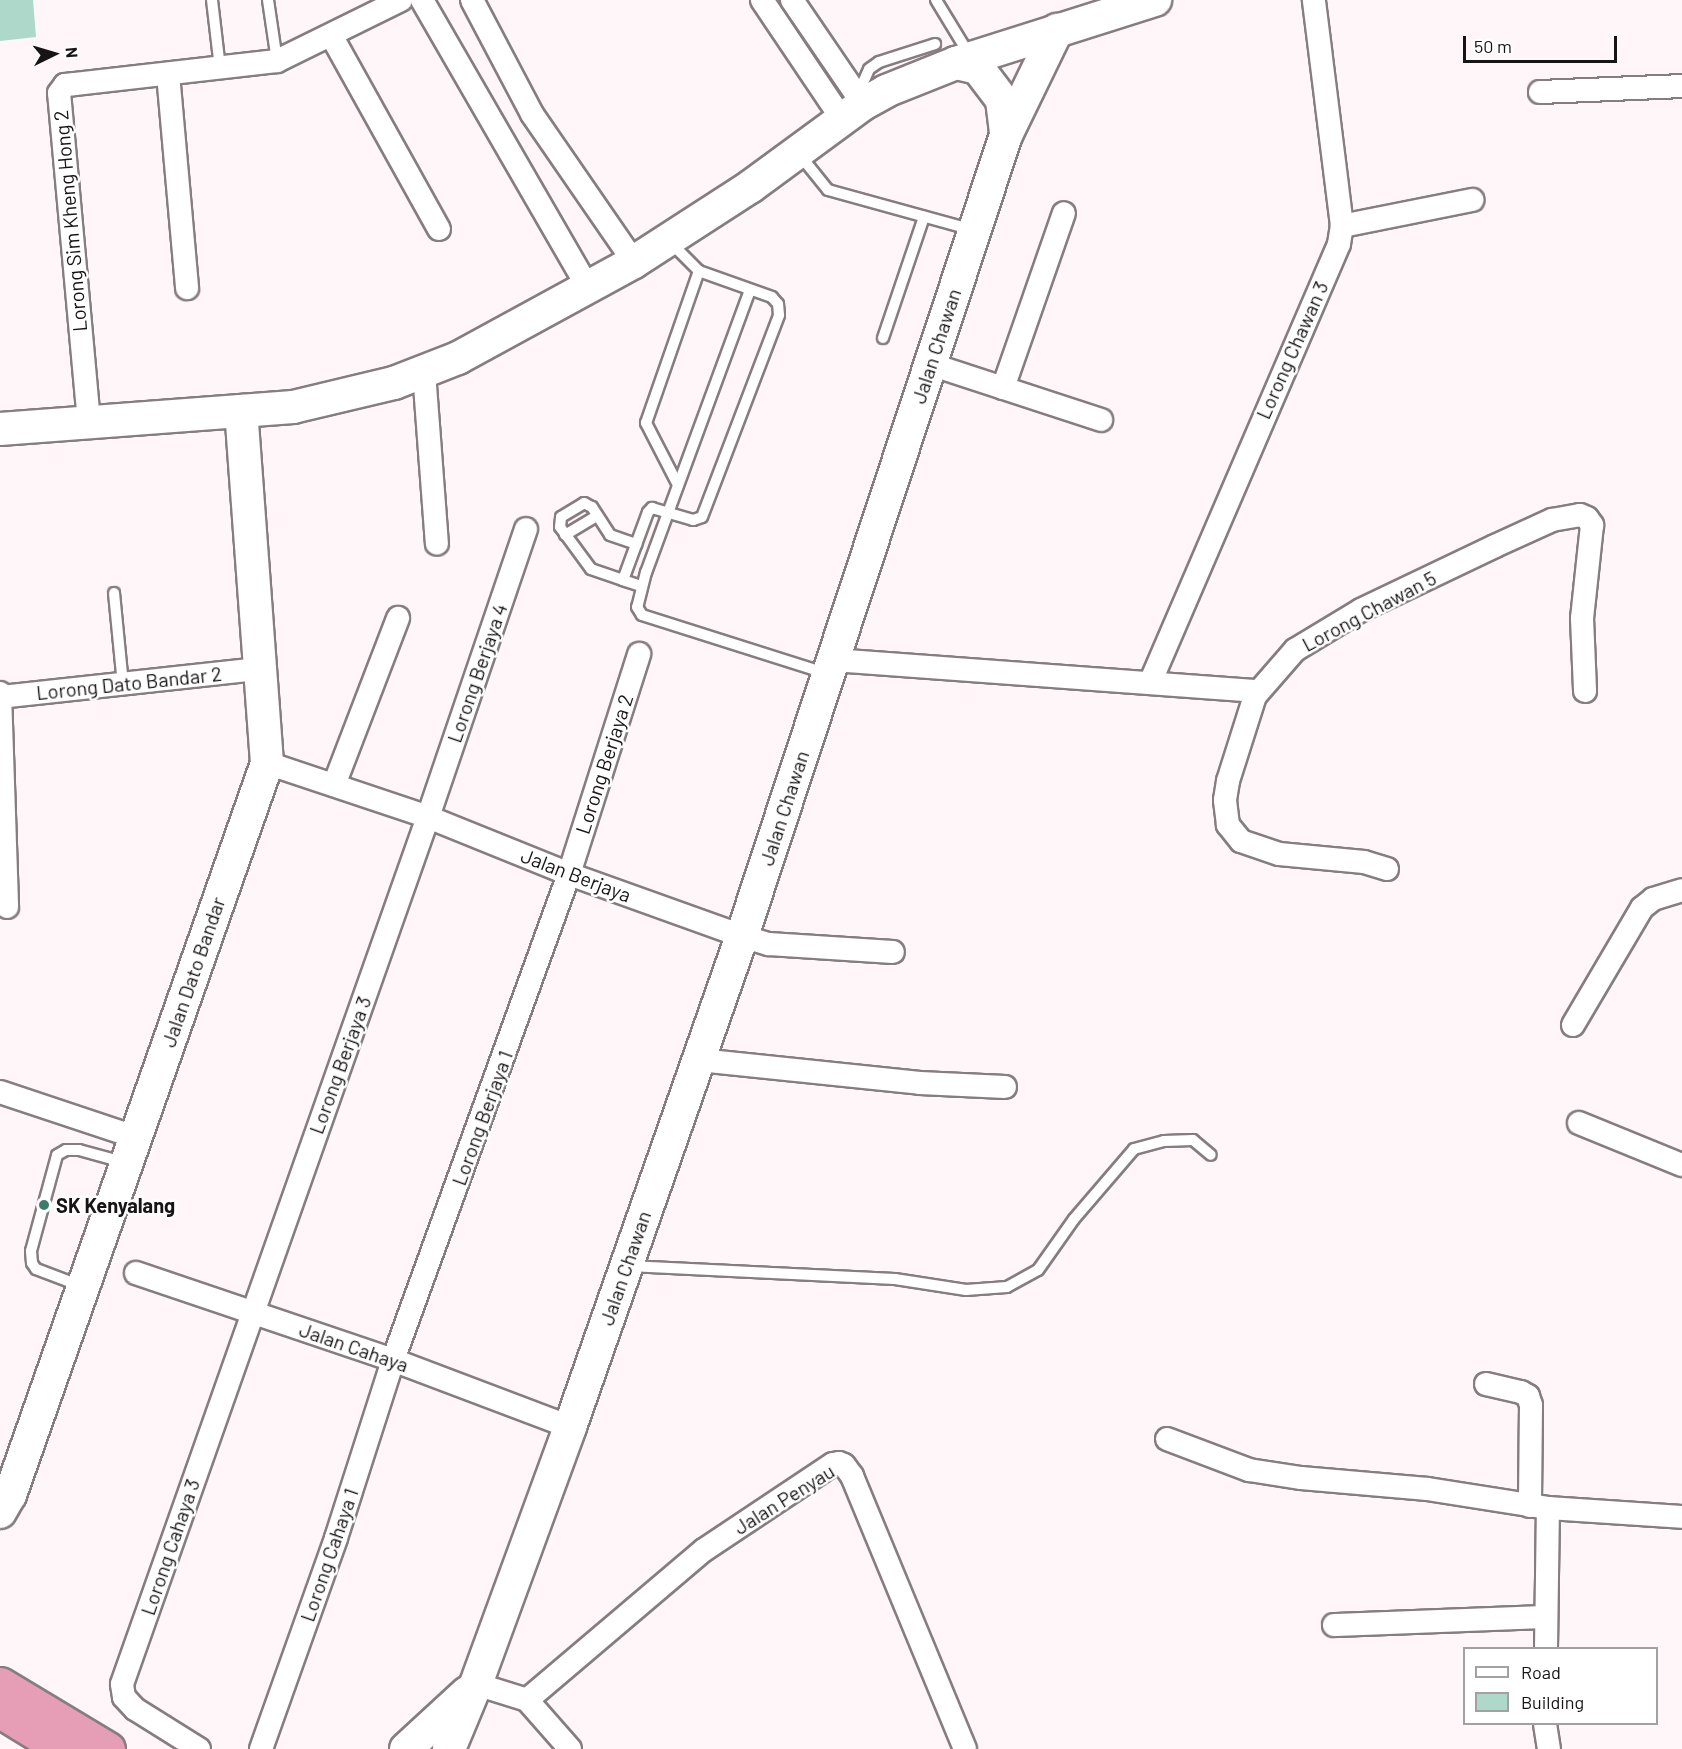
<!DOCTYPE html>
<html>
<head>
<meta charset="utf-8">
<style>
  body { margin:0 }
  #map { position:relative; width:1682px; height:1749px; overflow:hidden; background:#fef6f8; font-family:Barlow,sans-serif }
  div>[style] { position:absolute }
  .building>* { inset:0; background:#aed8ca }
  .roads { filter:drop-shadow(2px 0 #867d7f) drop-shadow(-2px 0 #867d7f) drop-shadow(0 2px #867d7f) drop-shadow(0 -2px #867d7f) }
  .lane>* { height:10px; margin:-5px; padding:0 5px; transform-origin:5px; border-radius:5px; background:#fff }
  .street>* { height:22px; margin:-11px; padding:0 11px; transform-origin:11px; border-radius:11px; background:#fff }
  .secondary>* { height:32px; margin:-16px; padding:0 16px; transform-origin:16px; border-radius:16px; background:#fff }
  .highway>* { height:33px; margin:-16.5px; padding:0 16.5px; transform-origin:16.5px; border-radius:16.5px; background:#e69eb7 }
  .dots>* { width:16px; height:16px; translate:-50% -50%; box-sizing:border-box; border:3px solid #fff; border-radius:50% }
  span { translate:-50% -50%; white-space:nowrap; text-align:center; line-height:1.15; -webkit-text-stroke:5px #fff; paint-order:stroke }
  .street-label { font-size:20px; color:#171415 }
  .poi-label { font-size:20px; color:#171415; font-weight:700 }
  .left { translate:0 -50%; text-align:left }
  .legend { position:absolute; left:1463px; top:1647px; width:195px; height:78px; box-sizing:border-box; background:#fff; border:2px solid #a2a1a1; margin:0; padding:8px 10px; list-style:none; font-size:18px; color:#171415 }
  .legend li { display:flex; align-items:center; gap:12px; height:30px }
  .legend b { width:30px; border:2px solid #a2a1a1 }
  .north { position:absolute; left:24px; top:24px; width:60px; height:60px; -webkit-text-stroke:4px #fff; paint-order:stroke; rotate:85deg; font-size:16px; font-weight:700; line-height:24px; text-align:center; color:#171415 }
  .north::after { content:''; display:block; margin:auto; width:21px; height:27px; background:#171415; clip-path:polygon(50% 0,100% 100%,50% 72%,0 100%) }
  .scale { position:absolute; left:1463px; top:36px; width:154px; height:27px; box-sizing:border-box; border:3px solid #171415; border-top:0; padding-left:8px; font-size:18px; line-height:21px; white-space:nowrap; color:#171415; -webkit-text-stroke:4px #fff; paint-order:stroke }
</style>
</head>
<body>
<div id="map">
  <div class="building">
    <i style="clip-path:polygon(0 0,33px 0,36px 37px,0 41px)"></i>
  </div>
  <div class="roads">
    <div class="lane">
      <i style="left:212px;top:0;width:68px;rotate:83.3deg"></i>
      <i style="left:268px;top:0;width:62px;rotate:81.6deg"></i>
      <i style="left:936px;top:0;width:66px;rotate:58.7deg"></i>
      <i style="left:858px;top:94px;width:27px;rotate:-66deg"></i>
      <i style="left:869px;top:69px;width:12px;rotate:-35deg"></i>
      <i style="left:879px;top:62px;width:59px;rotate:-17.8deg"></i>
      <i style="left:799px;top:154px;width:46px;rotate:51.1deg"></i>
      <i style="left:828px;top:190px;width:150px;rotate:15.4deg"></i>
      <i style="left:750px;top:290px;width:301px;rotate:110.2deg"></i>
      <i style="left:646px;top:572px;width:36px;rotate:104deg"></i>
      <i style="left:637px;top:607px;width:9px;rotate:58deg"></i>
      <i style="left:642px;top:615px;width:192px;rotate:17.6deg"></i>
      <i style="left:883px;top:338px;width:128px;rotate:-71.3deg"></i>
      <i style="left:678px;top:485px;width:70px;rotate:-117.3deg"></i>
      <i style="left:646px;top:423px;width:161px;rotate:-70.8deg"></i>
      <i style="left:565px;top:535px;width:37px;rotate:-31deg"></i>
      <i style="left:623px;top:580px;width:34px;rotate:-161deg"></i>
      <i style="left:591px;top:569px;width:52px;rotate:-126.4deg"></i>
      <i style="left:560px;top:527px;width:10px;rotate:-84deg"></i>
      <i style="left:561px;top:517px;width:27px;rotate:-31deg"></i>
      <i style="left:584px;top:503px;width:9px;rotate:27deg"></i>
      <i style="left:592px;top:507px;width:33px;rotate:57deg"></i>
      <i style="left:610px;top:535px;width:28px;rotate:19deg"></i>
      <i style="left:641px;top:586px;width:19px;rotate:-162deg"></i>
      <i style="left:623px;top:580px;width:72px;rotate:-69.8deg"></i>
      <i style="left:648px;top:512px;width:6px;rotate:-45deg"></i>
      <i style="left:652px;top:508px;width:43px;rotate:16.3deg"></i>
      <i style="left:693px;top:520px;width:9px;rotate:-18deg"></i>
      <i style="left:702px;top:517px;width:216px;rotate:-69.1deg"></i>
      <i style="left:779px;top:315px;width:11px;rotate:-95deg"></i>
      <i style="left:778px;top:304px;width:9px;rotate:-131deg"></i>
      <i style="left:772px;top:297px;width:77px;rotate:-160.4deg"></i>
      <i style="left:699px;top:271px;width:41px;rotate:-135deg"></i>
      <i style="left:114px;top:593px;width:91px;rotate:84.4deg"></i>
      <i style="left:629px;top:1266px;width:266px;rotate:2.8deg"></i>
      <i style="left:895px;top:1279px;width:72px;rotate:8.8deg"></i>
      <i style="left:966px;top:1290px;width:41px;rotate:-4.2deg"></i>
      <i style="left:1007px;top:1287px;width:35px;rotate:-29deg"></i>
      <i style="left:1038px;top:1270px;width:62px;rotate:-54.8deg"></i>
      <i style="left:1074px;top:1219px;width:92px;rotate:-49.4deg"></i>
      <i style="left:1134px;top:1149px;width:31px;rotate:-15deg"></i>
      <i style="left:1164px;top:1141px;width:29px;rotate:-2deg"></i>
      <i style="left:1193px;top:1140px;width:23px;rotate:40deg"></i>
      <i style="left:81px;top:1286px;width:48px;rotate:-159.3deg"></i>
      <i style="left:36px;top:1269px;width:7px;rotate:-124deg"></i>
      <i style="left:32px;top:1263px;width:12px;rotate:-95deg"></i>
      <i style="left:31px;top:1251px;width:99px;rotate:-74.8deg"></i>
      <i style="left:57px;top:1155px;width:10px;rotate:-29deg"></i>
      <i style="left:66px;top:1150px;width:13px"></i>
      <i style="left:79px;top:1150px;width:46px;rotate:15.3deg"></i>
    </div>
    <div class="street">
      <i style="left:422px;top:0;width:330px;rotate:60deg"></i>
      <i style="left:472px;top:0;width:129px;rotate:62.2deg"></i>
      <i style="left:532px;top:114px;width:180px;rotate:55.4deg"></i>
      <i style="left:762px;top:0;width:143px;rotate:56.1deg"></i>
      <i style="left:792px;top:0;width:126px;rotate:55.7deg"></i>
      <i style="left:331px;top:35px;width:222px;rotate:60.9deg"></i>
      <i style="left:168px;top:74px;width:215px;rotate:84.9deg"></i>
      <i style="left:1540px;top:92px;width:142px;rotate:-2.4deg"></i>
      <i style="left:1342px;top:226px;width:133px;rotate:-11.3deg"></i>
      <i style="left:930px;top:364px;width:180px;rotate:18.1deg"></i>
      <i style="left:424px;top:372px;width:172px;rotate:85.7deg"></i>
      <i style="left:1003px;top:388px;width:185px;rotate:-70.8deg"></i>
      <i style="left:89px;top:422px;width:330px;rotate:-95.2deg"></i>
      <i style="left:59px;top:93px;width:10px;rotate:-53deg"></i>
      <i style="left:65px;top:85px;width:10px;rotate:-6deg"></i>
      <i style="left:75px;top:84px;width:203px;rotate:-6.5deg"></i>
      <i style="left:277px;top:61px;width:138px;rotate:-26.2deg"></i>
      <i style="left:834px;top:660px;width:424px;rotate:4.2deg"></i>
      <i style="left:1150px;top:683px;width:478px;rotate:-66.7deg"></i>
      <i style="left:1339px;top:244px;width:18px;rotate:-81deg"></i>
      <i style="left:1342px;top:226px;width:228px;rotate:-97.1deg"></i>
      <i style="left:0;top:693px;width:214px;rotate:88.1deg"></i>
      <i style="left:0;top:697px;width:261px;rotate:-6.2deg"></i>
      <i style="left:267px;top:763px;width:170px;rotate:18.5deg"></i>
      <i style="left:428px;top:817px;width:152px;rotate:22deg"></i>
      <i style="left:569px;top:874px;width:184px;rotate:19.7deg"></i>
      <i style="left:742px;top:936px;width:28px;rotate:17deg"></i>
      <i style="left:769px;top:944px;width:124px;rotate:3.7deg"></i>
      <i style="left:334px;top:785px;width:179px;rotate:-69deg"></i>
      <i style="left:1387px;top:869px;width:24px;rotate:-163deg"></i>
      <i style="left:1364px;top:862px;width:85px;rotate:-174.6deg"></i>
      <i style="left:1279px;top:854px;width:40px;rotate:-161.1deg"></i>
      <i style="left:1241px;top:841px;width:21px;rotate:-129deg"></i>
      <i style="left:1228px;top:825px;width:25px;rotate:-97deg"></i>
      <i style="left:1225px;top:800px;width:19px;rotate:-81deg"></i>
      <i style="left:1228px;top:781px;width:89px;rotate:-72.4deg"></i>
      <i style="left:1255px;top:696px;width:61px;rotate:-49deg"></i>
      <i style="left:1295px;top:650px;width:77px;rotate:-31.2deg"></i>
      <i style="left:1361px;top:610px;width:148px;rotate:-25.5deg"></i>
      <i style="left:1495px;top:546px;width:63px;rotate:-24.5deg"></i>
      <i style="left:1552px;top:520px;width:28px;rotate:-10deg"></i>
      <i style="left:1580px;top:515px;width:8px;rotate:23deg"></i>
      <i style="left:1587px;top:518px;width:9px;rotate:54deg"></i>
      <i style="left:1592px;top:525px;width:94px;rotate:96.1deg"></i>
      <i style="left:1582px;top:618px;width:73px;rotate:87.6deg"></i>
      <i style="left:1573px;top:1025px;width:136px;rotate:-59.5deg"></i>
      <i style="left:1642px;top:908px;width:14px;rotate:-39deg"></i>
      <i style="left:1653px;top:899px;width:30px;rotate:-17deg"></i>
      <i style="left:699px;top:1060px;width:222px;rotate:5.9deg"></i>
      <i style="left:920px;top:1083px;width:85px;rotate:2.7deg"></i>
      <i style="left:0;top:1092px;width:142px;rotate:18.4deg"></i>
      <i style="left:1579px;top:1123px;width:111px;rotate:22.2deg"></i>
      <i style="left:136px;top:1273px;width:271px;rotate:18.7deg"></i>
      <i style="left:393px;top:1360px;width:189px;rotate:20.7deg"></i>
      <i style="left:1486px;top:1384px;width:36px;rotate:13deg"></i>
      <i style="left:1521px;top:1392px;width:8px;rotate:30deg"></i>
      <i style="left:1528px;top:1396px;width:9px;rotate:72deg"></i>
      <i style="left:1531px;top:1405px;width:101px;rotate:90.6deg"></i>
      <i style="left:1167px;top:1439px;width:88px;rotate:20.7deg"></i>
      <i style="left:1249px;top:1470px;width:53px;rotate:8.7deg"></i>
      <i style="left:1301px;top:1478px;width:127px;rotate:5deg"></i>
      <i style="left:1428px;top:1489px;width:121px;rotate:9deg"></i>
      <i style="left:1334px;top:1625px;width:212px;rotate:-2.2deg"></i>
      <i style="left:1546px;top:1648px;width:140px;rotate:-89.2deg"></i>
      <i style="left:1548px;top:1508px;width:134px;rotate:3.8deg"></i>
      <i style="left:476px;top:1684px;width:53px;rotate:17.4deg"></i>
      <i style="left:527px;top:1700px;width:232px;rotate:-40.3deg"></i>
      <i style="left:704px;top:1550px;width:155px;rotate:-33.7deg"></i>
      <i style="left:833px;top:1464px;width:6px;rotate:-9deg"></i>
      <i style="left:839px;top:1463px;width:5px;rotate:22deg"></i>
      <i style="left:844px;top:1465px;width:14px;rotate:54deg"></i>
      <i style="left:852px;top:1476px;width:295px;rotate:67.5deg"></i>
      <i style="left:527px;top:1700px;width:65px;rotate:48.7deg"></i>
      <i style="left:1545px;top:1724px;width:25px;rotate:81deg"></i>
      <i style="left:199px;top:1749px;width:75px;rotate:-148deg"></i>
      <i style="left:135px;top:1709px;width:16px;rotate:-133deg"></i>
      <i style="left:124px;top:1697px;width:13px;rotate:-99deg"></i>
      <i style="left:122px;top:1684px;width:919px;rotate:-70.56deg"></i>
      <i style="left:428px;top:817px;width:304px;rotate:-71.2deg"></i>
      <i style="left:261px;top:1749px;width:224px;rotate:-70.4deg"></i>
      <i style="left:336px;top:1538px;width:187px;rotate:-72.2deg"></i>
      <i style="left:393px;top:1360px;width:517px;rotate:-70.09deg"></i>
      <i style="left:569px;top:874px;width:231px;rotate:-72.3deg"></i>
    </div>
    <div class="secondary">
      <i style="left:956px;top:63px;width:23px;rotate:13deg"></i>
      <i style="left:978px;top:68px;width:40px;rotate:53deg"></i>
      <i style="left:1002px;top:100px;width:35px;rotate:83deg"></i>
      <i style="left:0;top:429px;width:294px;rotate:-4.3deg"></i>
      <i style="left:293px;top:407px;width:104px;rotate:-13.4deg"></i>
      <i style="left:394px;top:383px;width:69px;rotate:-21.3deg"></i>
      <i style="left:458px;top:358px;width:200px;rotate:-28.6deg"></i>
      <i style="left:634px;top:262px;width:138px;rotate:-32.9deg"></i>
      <i style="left:750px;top:187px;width:140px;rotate:-36.3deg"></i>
      <i style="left:863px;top:104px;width:26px;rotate:-29deg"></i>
      <i style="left:886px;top:91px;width:75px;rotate:-21.8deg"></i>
      <i style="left:956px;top:63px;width:209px;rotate:-17.6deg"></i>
      <i style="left:0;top:1512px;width:20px;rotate:-60deg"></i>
      <i style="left:10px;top:1495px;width:776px;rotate:-70.65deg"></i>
      <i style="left:267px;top:763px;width:353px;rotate:-94.2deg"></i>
      <i style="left:406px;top:1749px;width:83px;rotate:-42.6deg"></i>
      <i style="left:449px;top:1749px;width:70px;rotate:-67.4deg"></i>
      <i style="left:476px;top:1684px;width:274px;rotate:-69.9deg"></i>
      <i style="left:570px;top:1427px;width:520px;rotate:-70.69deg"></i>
      <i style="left:742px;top:936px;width:843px;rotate:-71.76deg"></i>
      <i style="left:1006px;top:135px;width:117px;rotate:-64.1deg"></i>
    </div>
    <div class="highway">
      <i style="left:0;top:1684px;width:126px;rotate:31deg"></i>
      <i style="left:0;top:1711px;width:73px;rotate:31.5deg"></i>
    </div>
  </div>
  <div class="dots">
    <i style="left:44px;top:1205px;background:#3e7d6b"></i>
  </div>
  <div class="street-label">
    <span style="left:70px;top:221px;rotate:-95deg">Lorong Sim Kheng Hong 2</span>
    <span style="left:936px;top:346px;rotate:-72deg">Jalan Chawan</span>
    <span style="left:1292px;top:350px;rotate:-66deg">Lorong Chawan 3</span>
    <span style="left:1369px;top:611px;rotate:-28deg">Lorong Chawan 5</span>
    <span style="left:477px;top:673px;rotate:-71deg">Lorong Berjaya 4</span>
    <span style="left:129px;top:683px;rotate:-6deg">Lorong Dato Bandar 2</span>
    <span style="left:604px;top:764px;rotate:-72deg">Lorong Berjaya 2</span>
    <span style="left:784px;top:808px;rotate:-72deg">Jalan Chawan</span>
    <span style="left:576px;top:875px;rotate:21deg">Jalan Berjaya</span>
    <span style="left:193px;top:972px;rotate:-71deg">Jalan Dato Bandar</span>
    <span style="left:340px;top:1065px;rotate:-70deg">Lorong Berjaya 3</span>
    <span style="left:482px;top:1118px;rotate:-70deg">Lorong Berjaya 1</span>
    <span style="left:625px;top:1268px;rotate:-71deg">Jalan Chawan</span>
    <span style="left:354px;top:1347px;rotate:19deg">Jalan Cahaya</span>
    <span style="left:784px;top:1499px;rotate:-32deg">Jalan Penyau</span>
    <span style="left:170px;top:1547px;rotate:-71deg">Lorong Cahaya 3</span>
    <span style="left:329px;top:1555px;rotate:-71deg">Lorong Cahaya 1</span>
  </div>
  <div class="poi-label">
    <span class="left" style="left:56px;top:1205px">SK Kenyalang</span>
  </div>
  <ul class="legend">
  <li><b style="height:8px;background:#fff"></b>Road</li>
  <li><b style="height:16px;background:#aed8ca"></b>Building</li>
  </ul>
  <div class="north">N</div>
  <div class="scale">50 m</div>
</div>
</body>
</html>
